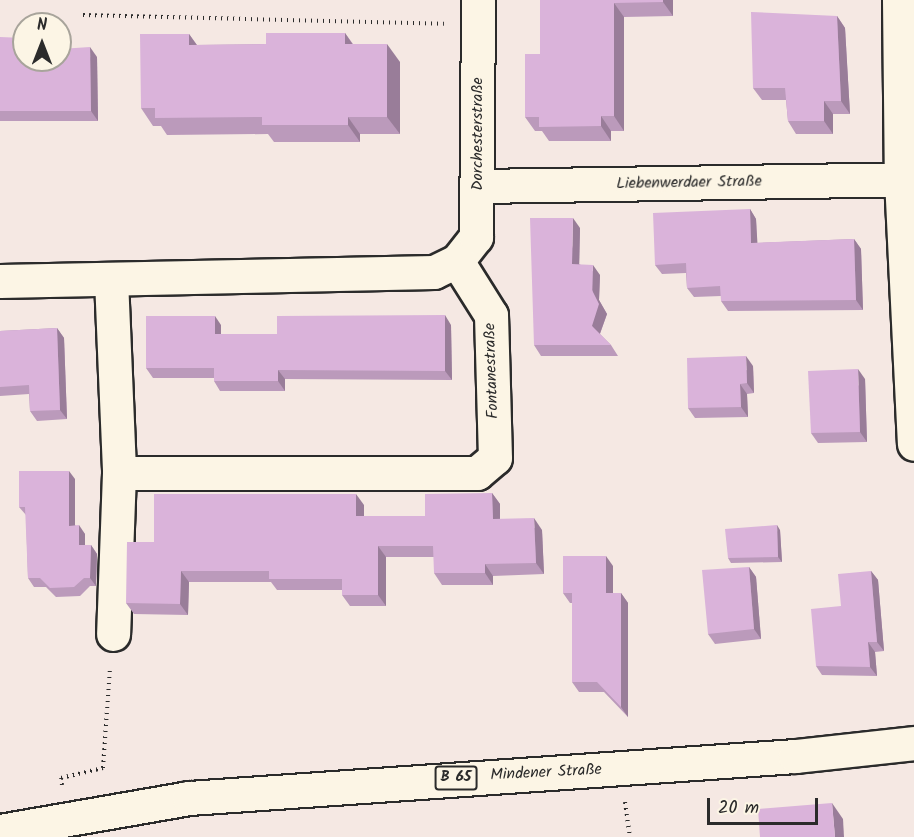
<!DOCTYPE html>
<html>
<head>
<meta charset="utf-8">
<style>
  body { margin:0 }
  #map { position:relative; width:914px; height:837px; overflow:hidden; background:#f5e8e3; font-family:Kalam,sans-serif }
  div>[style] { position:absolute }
  .path>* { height:4px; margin-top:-2px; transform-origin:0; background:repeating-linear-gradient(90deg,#2b2b2b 0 1.5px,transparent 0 6px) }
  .roads { filter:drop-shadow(2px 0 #2b2b2b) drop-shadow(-2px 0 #2b2b2b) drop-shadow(0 2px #2b2b2b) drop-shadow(0 -2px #2b2b2b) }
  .minor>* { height:33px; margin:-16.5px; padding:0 16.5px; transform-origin:16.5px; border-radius:16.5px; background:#fcf5e5 }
  .major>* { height:33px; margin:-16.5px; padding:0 16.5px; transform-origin:16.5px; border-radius:16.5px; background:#fcf5e5 }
  .wall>* { inset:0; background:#bb9abb }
  .shaded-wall>* { inset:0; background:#997d99 }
  .building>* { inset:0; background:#dab3da }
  span { translate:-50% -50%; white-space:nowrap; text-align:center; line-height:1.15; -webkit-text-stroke:5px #fcf5e5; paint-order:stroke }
  .shield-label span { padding:2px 4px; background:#fcf5e5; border:2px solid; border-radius:4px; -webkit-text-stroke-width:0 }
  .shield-label { font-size:15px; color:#2b2b2b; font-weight:700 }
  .street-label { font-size:16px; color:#2b2b2b }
  .north { position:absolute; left:12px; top:12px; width:60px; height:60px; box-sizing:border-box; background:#fcf5e5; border:2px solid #a8a49b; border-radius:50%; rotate:0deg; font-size:16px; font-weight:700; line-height:24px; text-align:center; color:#2b2b2b }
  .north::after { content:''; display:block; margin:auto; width:21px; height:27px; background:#2b2b2b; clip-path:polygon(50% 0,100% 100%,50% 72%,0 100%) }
  .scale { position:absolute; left:707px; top:798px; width:111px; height:27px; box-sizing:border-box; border:3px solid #2b2b2b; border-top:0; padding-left:8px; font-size:18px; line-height:21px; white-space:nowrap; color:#2b2b2b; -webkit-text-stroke:4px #fcf5e5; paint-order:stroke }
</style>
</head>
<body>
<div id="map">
  <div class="path">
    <i style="left:83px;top:15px;width:361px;rotate:1.4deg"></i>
    <i style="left:62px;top:785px;width:7px;rotate:-98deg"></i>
    <i style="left:61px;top:778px;width:43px;rotate:-13.4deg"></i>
    <i style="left:103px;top:768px;width:100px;rotate:-86deg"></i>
    <i style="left:625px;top:802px;width:35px;rotate:82deg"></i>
  </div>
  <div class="roads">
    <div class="minor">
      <i style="left:899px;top:0;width:179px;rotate:89.4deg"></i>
      <i style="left:901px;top:179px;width:265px;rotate:87.2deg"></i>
      <i style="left:478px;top:186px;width:436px;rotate:-0.9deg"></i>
      <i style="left:111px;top:279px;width:194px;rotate:87.6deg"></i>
      <i style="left:119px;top:473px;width:161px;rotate:92.1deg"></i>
      <i style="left:0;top:281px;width:434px;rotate:-1.2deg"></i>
      <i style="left:434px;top:272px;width:25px;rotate:-26deg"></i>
      <i style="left:457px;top:261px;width:31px;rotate:-52deg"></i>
      <i style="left:476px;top:237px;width:237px;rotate:-89.5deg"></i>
      <i style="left:119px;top:473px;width:358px"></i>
      <i style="left:477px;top:473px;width:23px;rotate:-40deg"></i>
      <i style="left:495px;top:458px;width:143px;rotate:-91.6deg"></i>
      <i style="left:491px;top:315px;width:64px;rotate:-122.2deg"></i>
    </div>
    <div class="major">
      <i style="left:0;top:831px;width:192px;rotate:-9.9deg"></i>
      <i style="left:189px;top:798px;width:607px;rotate:-3.96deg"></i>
      <i style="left:795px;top:756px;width:120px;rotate:-6.2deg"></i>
    </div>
  </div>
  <div class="wall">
    <i style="clip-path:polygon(540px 0,673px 0,673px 16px,624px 17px,624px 131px,611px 131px,611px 141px,549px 141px,542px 131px,535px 131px,525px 117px,540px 54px)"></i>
    <i style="clip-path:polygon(837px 16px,845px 28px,850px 114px,833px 114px,833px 134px,796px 134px,788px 121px,786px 100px,762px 100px,753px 88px)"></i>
    <i style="clip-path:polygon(345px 33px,353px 44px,400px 62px,400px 134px,360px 134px,360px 142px,274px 142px,268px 134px,167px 135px,161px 126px,153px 126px,141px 108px,189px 34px,197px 45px,266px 44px)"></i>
    <i style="clip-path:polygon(0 37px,24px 60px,97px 57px,98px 121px,0 121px)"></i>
    <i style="clip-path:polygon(750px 209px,756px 219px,757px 243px,854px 239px,861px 249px,863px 310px,728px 311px,721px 301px,721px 296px,694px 297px,687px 288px,686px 273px,662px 274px,655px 265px)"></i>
    <i style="clip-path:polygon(580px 228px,579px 264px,600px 275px,599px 300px,607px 314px,600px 334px,611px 345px,618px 356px,541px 356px,534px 345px)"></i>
    <i style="clip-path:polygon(221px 325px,221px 334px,277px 334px,451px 325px,452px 380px,285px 379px,285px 391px,220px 391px,214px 381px,214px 378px,153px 378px,146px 368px)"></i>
    <i style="clip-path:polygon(57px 328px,64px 338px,67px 419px,37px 421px,30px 411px,29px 394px,0 396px,0 331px)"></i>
    <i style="clip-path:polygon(753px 366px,754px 393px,747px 394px,748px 417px,695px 418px,688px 408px)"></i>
    <i style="clip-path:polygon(865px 379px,867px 442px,818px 443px,811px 433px)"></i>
    <i style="clip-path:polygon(75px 479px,75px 525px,85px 534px,85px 545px,91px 545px,97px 554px,96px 586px,90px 586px,80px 596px,56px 597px,46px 587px,34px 587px,28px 578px,26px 515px,19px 507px)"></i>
    <i style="clip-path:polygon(492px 493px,500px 504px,500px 519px,542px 530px,544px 574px,493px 576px,493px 585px,442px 585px,434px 573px,434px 557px,386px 557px,386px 606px,350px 606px,342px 595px,342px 590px,277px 590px,271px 582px,189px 582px,188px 615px,134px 614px,126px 603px,154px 542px,364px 505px,364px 516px,425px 516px)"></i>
    <i style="clip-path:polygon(780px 530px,782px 562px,731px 563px,728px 558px)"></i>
    <i style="clip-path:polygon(613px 566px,613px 593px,621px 593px,628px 603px,628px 717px,604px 692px,579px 692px,572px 682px,572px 603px,570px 603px,563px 593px)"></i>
    <i style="clip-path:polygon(749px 567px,756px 577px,761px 639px,715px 644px,708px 634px)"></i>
    <i style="clip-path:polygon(871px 571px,878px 580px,884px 651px,875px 652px,877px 676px,822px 675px,816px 666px,841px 606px)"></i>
  </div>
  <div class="shaded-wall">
    <i style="clip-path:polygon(663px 0,673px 0,673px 16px,663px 2px)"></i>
    <i style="clip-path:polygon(614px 3px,624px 17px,624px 131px,614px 116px)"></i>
    <i style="clip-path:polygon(837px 16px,845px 28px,850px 114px,841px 101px)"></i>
    <i style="clip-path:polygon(345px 33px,357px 51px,345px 44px)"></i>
    <i style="clip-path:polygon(189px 34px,201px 51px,189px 45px)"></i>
    <i style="clip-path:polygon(387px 44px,400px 62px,400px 134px,387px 117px)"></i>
    <i style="clip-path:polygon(90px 47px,97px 57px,98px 121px,91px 111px)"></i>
    <i style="clip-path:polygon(824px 101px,833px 114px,833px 134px,824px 121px)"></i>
    <i style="clip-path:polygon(601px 116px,611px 131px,611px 141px,601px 126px)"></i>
    <i style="clip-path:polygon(348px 117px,360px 134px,360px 142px,348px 125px)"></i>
    <i style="clip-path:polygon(750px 209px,756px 219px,758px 253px,751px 243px)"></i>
    <i style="clip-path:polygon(573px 218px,580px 228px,579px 274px,572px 264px)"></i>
    <i style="clip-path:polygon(854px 239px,861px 249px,863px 310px,856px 300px)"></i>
    <i style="clip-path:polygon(593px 265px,600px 275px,599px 300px,607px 314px,599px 336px,592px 326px)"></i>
    <i style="clip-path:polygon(445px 315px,451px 325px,452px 380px,445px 371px)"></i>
    <i style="clip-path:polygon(215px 316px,221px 325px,221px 343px,215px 334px)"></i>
    <i style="clip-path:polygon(57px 328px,64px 338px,67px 419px,60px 410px)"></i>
    <i style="clip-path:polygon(746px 356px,753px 366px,754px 393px,747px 383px)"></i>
    <i style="clip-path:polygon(858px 369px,865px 379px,867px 442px,860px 432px)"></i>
    <i style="clip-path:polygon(278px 370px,285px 379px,285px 391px,278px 381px)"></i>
    <i style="clip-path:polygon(740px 384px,747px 394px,748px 417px,741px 407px)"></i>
    <i style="clip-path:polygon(69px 471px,75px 479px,75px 534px,69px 526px)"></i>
    <i style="clip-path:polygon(492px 493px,500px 504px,500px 531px,493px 519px)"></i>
    <i style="clip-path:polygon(356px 494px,364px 505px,364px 528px,356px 516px)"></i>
    <i style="clip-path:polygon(534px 518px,542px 530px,544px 574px,536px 563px)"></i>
    <i style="clip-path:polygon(79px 525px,85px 534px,85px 554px,79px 545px)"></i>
    <i style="clip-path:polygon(777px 525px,780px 530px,782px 562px,778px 557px)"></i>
    <i style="clip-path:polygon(91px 545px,97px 554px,96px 586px,90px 578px)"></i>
    <i style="clip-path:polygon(378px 546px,386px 557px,386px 606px,378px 595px)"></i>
    <i style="clip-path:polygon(606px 556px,613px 566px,613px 603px,606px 593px)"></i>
    <i style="clip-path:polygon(485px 564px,493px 576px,493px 585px,485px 573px)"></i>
    <i style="clip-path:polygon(749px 567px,756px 577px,761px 639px,754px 629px)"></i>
    <i style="clip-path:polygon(181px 571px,189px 582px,188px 615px,180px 604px)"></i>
    <i style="clip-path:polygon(871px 571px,878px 580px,884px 651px,877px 642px)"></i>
    <i style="clip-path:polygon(621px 593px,628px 603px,628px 717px,621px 707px)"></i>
    <i style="clip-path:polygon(868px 642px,875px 652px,877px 676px,870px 667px)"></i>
    <i style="clip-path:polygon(832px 803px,843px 819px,844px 837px,835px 837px)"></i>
  </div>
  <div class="building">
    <i style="clip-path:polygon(540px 0,663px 0,663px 2px,614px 3px,614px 116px,601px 116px,601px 126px,539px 127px,539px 117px,525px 117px,525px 54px,540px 54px)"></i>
    <i style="clip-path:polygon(751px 12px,837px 16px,841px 101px,824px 101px,824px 121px,788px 121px,785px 88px,753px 88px)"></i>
    <i style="clip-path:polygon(266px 33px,345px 33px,345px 44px,387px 44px,387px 117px,348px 117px,348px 125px,262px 125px,262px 117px,155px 118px,155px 108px,141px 108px,140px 34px,189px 34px,189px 45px,266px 44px)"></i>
    <i style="clip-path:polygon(0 37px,24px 38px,24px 60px,60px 60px,60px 49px,90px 47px,91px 111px,0 111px)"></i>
    <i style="clip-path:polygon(750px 209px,751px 243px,854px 239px,856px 300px,721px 301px,720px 286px,687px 288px,686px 263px,655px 265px,653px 213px)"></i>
    <i style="clip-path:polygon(530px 218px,573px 218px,572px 264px,593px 265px,592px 290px,599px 304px,592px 326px,611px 345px,534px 345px)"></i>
    <i style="clip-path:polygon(445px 315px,445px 371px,278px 370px,278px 381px,214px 381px,214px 368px,146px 368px,146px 316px,215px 316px,215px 334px,277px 334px,277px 316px)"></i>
    <i style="clip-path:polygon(57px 328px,60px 410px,30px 411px,29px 385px,0 387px,0 331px)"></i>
    <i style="clip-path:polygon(746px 356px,747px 383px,740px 384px,741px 407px,688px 408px,687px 358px)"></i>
    <i style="clip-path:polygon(858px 369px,860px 432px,811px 433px,808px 371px)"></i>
    <i style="clip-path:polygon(19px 471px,69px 471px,69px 526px,79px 525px,79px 545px,91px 545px,90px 578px,84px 578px,74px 587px,50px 588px,40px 578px,28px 578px,25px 507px,19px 507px)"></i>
    <i style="clip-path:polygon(492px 493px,493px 519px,534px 518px,536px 563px,485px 564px,485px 573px,434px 573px,433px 546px,378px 546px,378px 595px,342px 595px,342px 579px,269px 579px,269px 571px,181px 571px,180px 604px,126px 603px,127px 542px,154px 542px,154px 494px,356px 494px,356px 516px,425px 516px,425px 494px)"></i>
    <i style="clip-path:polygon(777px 525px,778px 557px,728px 558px,725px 529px)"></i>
    <i style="clip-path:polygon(563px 556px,606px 556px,606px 593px,621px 593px,621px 707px,597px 682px,572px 682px,572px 593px,563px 593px)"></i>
    <i style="clip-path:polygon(749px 567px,754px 629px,708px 634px,702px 570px)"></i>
    <i style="clip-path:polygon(871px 571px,877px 642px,868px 642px,870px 667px,816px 666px,811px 609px,841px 606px,838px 574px)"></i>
    <i style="clip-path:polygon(832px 803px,835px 837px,760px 837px,758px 809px)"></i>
  </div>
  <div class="shield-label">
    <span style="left:456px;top:778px">B 65</span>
  </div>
  <div class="street-label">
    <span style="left:478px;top:134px;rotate:-90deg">Dorchesterstraße</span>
    <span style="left:689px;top:183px;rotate:-1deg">Liebenwerdaer Straße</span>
    <span style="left:492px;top:371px;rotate:-92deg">Fontanestraße</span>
    <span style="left:546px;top:773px;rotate:-3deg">Mindener Straße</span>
  </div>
  <div class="north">N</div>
  <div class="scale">20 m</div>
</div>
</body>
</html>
